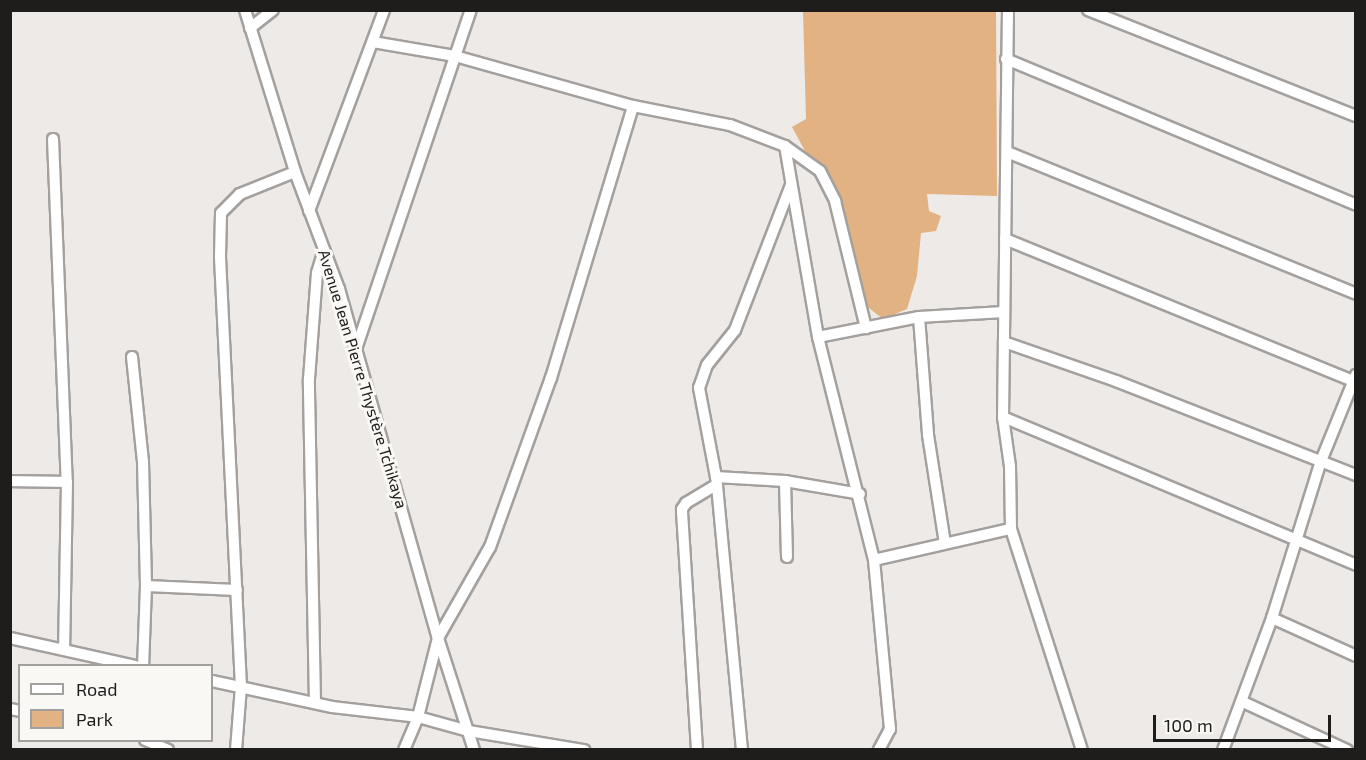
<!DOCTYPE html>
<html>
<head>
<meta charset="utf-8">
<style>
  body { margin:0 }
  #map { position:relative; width:1366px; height:760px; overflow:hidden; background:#edeae8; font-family:"Exo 2",sans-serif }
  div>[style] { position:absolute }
  .green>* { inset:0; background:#e2b283 }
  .roads { filter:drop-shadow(2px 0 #a3a09e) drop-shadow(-2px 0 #a3a09e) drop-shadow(0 2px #a3a09e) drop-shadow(0 -2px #a3a09e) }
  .minor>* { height:10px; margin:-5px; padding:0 5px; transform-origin:5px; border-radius:5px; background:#fff }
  span { translate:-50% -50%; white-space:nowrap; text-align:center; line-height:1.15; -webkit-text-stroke:6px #faf8f5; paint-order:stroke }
  .street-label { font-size:16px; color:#1e1d1c }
  .frame { position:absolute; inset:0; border:12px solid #1e1d1c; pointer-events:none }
  .legend { position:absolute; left:18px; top:664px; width:195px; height:78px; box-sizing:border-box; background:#faf8f5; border:2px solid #a2a09e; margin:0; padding:8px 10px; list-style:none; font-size:18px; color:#1e1d1c }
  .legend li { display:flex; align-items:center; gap:12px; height:30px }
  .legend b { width:30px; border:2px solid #a2a09e }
  .scale { position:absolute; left:1153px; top:715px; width:178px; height:27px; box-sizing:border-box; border:3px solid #1e1d1c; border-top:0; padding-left:8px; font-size:18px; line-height:21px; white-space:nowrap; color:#1e1d1c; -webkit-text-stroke:4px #faf8f5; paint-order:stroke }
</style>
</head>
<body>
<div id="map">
  <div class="green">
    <i style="clip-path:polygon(803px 11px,996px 11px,997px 196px,927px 194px,929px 211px,941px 216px,936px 231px,921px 233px,917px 276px,907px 309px,883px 319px,865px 305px,838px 189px,805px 151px,792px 127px,806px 119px)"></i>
  </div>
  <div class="roads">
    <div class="minor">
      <i style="left:245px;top:10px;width:170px;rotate:72.8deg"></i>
      <i style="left:295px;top:172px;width:125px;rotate:69.4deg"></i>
      <i style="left:339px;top:289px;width:363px;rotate:74.2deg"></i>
      <i style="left:438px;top:638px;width:118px;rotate:72.2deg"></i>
      <i style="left:1008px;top:10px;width:407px;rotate:90.7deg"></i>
      <i style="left:1003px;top:417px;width:49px;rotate:81.9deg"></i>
      <i style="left:1010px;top:466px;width:63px;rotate:89.1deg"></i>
      <i style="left:1011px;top:529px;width:232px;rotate:72.2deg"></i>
      <i style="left:1088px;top:10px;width:288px;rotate:21.6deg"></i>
      <i style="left:250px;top:28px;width:29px;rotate:-38deg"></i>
      <i style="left:373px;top:42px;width:83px;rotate:9.7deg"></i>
      <i style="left:455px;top:56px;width:185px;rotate:15.7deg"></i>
      <i style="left:633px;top:106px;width:99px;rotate:11.1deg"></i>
      <i style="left:730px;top:125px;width:59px;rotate:20.9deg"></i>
      <i style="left:785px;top:146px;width:194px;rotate:80.2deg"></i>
      <i style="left:818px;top:337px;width:230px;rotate:75.9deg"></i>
      <i style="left:874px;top:560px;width:170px;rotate:84.6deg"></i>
      <i style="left:890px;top:729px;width:24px;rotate:118deg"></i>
      <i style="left:1006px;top:59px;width:379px;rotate:22.6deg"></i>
      <i style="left:53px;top:139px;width:343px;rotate:87.7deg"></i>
      <i style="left:67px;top:482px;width:166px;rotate:91deg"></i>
      <i style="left:785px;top:146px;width:43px;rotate:35.5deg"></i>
      <i style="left:820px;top:171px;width:34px;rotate:63deg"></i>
      <i style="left:835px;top:201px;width:131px;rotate:76.3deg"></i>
      <i style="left:1007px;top:152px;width:377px;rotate:22.1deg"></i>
      <i style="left:309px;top:211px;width:215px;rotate:-69.5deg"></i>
      <i style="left:1005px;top:239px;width:379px;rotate:22.2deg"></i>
      <i style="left:919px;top:317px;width:118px;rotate:85.6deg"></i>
      <i style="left:928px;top:435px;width:109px;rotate:81.1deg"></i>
      <i style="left:818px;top:337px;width:103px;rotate:-11.2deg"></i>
      <i style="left:919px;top:317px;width:85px;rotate:-3.4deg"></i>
      <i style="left:1004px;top:342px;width:119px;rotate:19.2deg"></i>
      <i style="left:1116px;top:381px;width:258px;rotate:21.4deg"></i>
      <i style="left:356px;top:349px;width:358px;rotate:-71.3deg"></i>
      <i style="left:132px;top:357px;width:106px;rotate:84deg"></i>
      <i style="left:143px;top:462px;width:124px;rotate:88.6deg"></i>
      <i style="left:146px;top:586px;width:80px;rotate:92.1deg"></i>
      <i style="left:1003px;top:417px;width:383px;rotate:22.7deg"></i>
      <i style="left:716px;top:477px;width:69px;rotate:3.3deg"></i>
      <i style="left:785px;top:481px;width:76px;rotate:9.8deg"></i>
      <i style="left:10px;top:481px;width:57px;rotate:1deg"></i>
      <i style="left:785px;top:481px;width:76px;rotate:88.5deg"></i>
      <i style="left:874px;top:560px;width:140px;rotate:-12.8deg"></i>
      <i style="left:146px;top:586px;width:91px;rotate:2.5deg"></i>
      <i style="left:1272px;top:618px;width:92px;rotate:24.3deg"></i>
      <i style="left:10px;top:638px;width:128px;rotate:12.6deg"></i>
      <i style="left:212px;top:681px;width:123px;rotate:12.2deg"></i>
      <i style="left:332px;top:707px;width:87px;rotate:6.6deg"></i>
      <i style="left:418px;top:717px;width:53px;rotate:15.4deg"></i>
      <i style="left:469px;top:731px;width:117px;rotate:9.4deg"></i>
      <i style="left:1243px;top:702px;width:115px;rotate:24.8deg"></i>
      <i style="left:315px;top:703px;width:324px;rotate:-91.1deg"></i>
      <i style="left:309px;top:379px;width:106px;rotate:-85.7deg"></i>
      <i style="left:317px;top:273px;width:24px;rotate:-73deg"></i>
      <i style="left:10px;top:709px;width:10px;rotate:11deg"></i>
      <i style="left:145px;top:740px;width:25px;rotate:23deg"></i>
      <i style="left:236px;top:750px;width:63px;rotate:-85.5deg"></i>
      <i style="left:241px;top:687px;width:431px;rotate:-92.8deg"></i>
      <i style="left:220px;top:257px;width:44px;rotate:-88.7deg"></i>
      <i style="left:221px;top:213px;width:27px;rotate:-45deg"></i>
      <i style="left:240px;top:194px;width:59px;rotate:-21.8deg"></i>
      <i style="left:404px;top:750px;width:36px;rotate:-67deg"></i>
      <i style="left:418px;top:717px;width:81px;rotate:-75.8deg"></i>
      <i style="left:438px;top:638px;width:105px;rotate:-60.3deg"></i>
      <i style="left:490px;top:547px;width:180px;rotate:-70.2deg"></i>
      <i style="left:551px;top:378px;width:284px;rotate:-73.2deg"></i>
      <i style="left:697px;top:750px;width:241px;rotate:-93.6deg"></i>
      <i style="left:682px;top:509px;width:7px;rotate:-56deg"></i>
      <i style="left:686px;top:503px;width:35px;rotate:-31deg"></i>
      <i style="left:742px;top:750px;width:274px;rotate:-95.4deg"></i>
      <i style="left:716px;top:477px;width:91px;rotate:-100.8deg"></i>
      <i style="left:699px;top:388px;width:24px;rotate:-71deg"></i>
      <i style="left:707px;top:365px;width:45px;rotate:-51.3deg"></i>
      <i style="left:735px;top:330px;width:155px;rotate:-68.9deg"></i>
      <i style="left:1223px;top:750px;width:141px;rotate:-69.6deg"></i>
      <i style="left:1272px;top:618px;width:164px;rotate:-72.7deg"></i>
      <i style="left:1321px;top:461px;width:93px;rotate:-67.9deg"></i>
    </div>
  </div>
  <div class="street-label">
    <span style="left:363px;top:379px;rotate:73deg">Avenue Jean Pierre Thystère Tchikaya</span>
  </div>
  <div class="frame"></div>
  <ul class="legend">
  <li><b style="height:8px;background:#fff"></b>Road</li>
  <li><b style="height:16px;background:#e2b283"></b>Park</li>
  </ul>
  <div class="scale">100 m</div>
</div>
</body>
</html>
